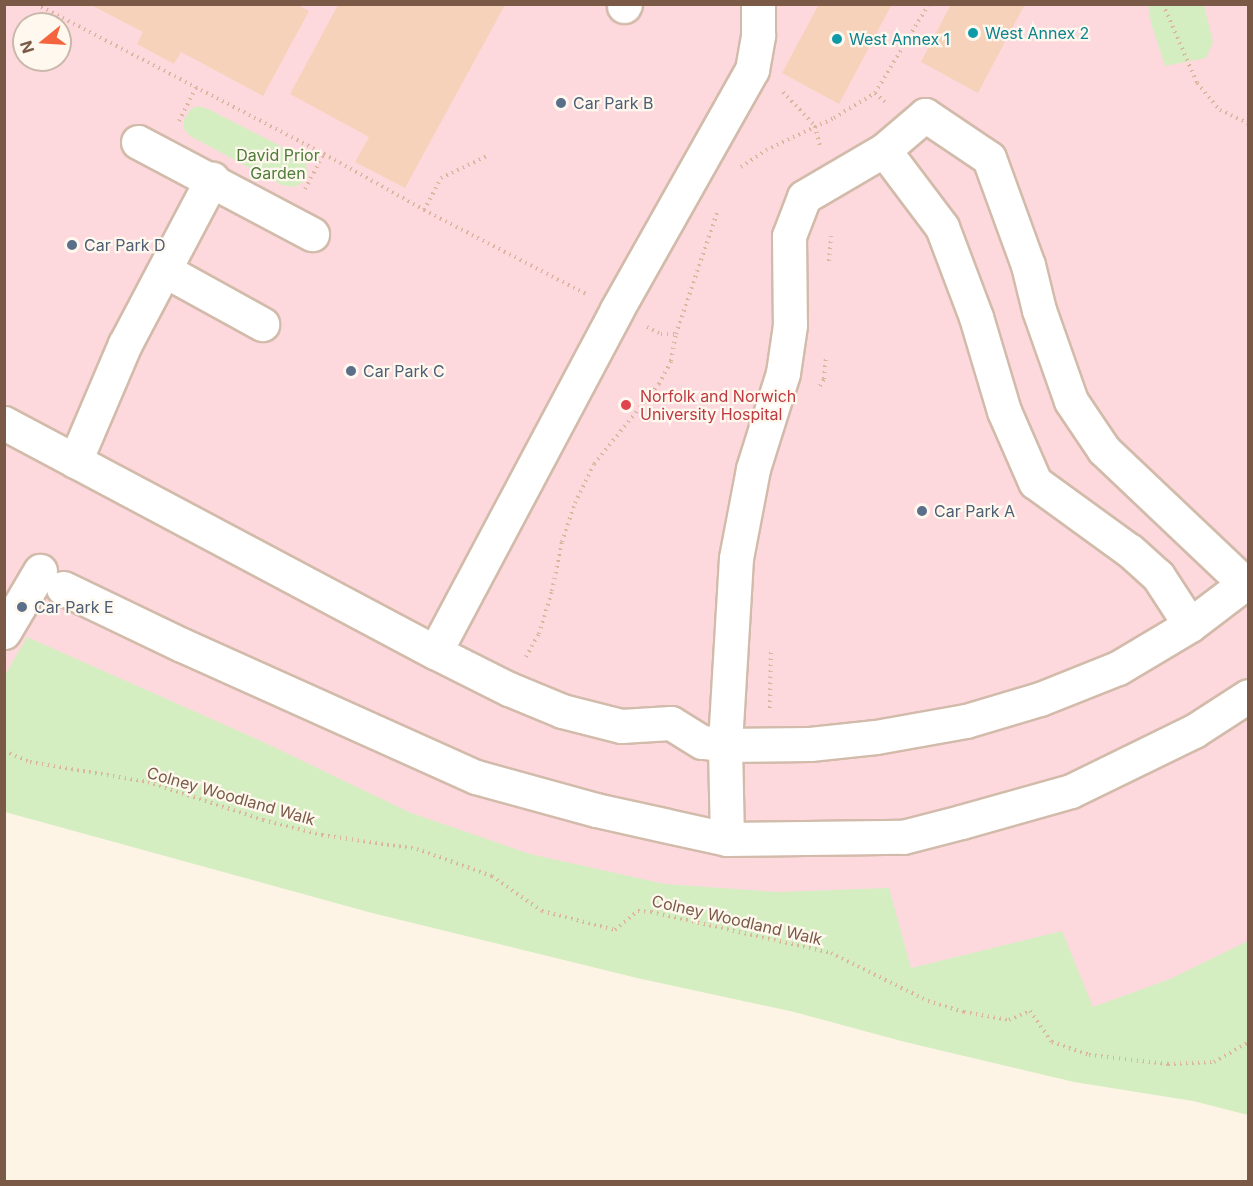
<!DOCTYPE html>
<html>
<head>
<meta charset="utf-8">
<style>
  body { margin:0 }
  #map { position:relative; width:1253px; height:1186px; overflow:hidden; background:#fef4e5; font-family:Inter,sans-serif }
  div>[style] { position:absolute }
  .medical>* { inset:0; background:#fdd8dd }
  .green>* { inset:0; background:#d4eec2 }
  .building>* { inset:0; background:#f7d2ba }
  .path>* { height:4px; margin-top:-2px; transform-origin:0; background:repeating-linear-gradient(90deg,#dcb59d 0 1.5px,transparent 0 6px) }
  .roads { filter:drop-shadow(2px 0 #d2bbaa) drop-shadow(-2px 0 #d2bbaa) drop-shadow(0 2px #d2bbaa) drop-shadow(0 -2px #d2bbaa) }
  .minor>* { height:33px; margin:-16.5px; padding:0 16.5px; transform-origin:16.5px; border-radius:16.5px; background:#fff }
  .dots>* { width:16px; height:16px; translate:-50% -50%; box-sizing:border-box; border:3px solid #fff8ee; border-radius:50% }
  span { translate:-50% -50%; white-space:nowrap; text-align:center; line-height:1.15; -webkit-text-stroke:4.5px #fff8ee; paint-order:stroke }
  .culture-label { font-size:16px; color:#0d838f }
  .left { translate:0 -50%; text-align:left }
  .service-label { font-size:16px; color:#4e5e75 }
  .park-label { font-size:16px; color:#4f7b3b }
  .health-label { font-size:16px; color:#be3a42 }
  .street-label { font-size:16px; color:#7b5947 }
  .frame { position:absolute; inset:0; border:6px solid #7b5947; pointer-events:none }
  .north { position:absolute; left:12px; top:12px; width:60px; height:60px; box-sizing:border-box; background:#fff8ee; border:2px solid #cab8ab; border-radius:50%; rotate:252deg; font-size:16px; font-weight:700; line-height:24px; text-align:center; color:#7b5947 }
  .north::after { content:''; display:block; margin:auto; width:21px; height:27px; background:#f4653f; clip-path:polygon(50% 0,100% 100%,50% 72%,0 100%) }
</style>
</head>
<body>
<div id="map">
  <div class="medical">
    <i style="clip-path:polygon(evenodd,5px 5px,1248px 5px,1248px 1026px,1194px 1038px,5px 750px,5px 5px,24px 24px,60px 24px,60px 60px,24px 60px,24px 24px)"></i>
  </div>
  <div class="green">
    <i style="clip-path:polygon(1148px 5px,1204px 5px,1213px 42px,1206px 58px,1165px 66px,1151px 23px)"></i>
    <i style="clip-path:polygon(197px 106px,208px 109px,296px 154px,306px 162px,307px 173px,303px 182px,294px 187px,282px 185px,190px 136px,184px 129px,184px 120px,190px 110px)"></i>
    <i style="clip-path:polygon(27px 637px,259px 740px,411px 813px,530px 854px,665px 884px,777px 892px,889px 888px,911px 968px,1062px 931px,1093px 1007px,1170px 979px,1248px 941px,1248px 1115px,1193px 1101px,1074px 1082px,905px 1042px,794px 1012px,637px 978px,372px 913px,5px 812px,5px 675px)"></i>
  </div>
  <div class="building">
    <i style="clip-path:polygon(89px 4px,296px 4px,309px 11px,263px 96px,181px 52px,174px 64px,137px 44px,143px 32px)"></i>
    <i style="clip-path:polygon(819px 4px,892px 4px,839px 104px,782px 73px)"></i>
    <i style="clip-path:polygon(951px 4px,1025px 4px,978px 93px,921px 62px)"></i>
    <i style="clip-path:polygon(338px 5px,505px 5px,405px 188px,355px 162px,369px 137px,290px 94px)"></i>
  </div>
  <div class="path">
    <i style="left:36px;top:4px;width:325px;rotate:27.5deg"></i>
    <i style="left:324px;top:154px;width:115px;rotate:29.2deg"></i>
    <i style="left:424px;top:210px;width:182px;rotate:27.4deg"></i>
    <i style="left:1163px;top:4px;width:86px;rotate:66.7deg"></i>
    <i style="left:1197px;top:83px;width:35px;rotate:50deg"></i>
    <i style="left:1220px;top:110px;width:31px;rotate:25deg"></i>
    <i style="left:783px;top:92px;width:47px;rotate:46.7deg"></i>
    <i style="left:815px;top:126px;width:21px;rotate:76deg"></i>
    <i style="left:875px;top:93px;width:13px;rotate:42deg"></i>
    <i style="left:179px;top:121px;width:38px;rotate:-63deg"></i>
    <i style="left:741px;top:167px;width:30px;rotate:-34deg"></i>
    <i style="left:766px;top:150px;width:75px;rotate:-25.2deg"></i>
    <i style="left:834px;top:118px;width:48px;rotate:-31.4deg"></i>
    <i style="left:875px;top:93px;width:104px;rotate:-58.8deg"></i>
    <i style="left:305px;top:189px;width:40px;rotate:-62deg"></i>
    <i style="left:424px;top:210px;width:36px;rotate:-62deg"></i>
    <i style="left:441px;top:178px;width:53px;rotate:-25.6deg"></i>
    <i style="left:829px;top:261px;width:25px;rotate:-85deg"></i>
    <i style="left:647px;top:327px;width:16px;rotate:27deg"></i>
    <i style="left:661px;top:334px;width:15px"></i>
    <i style="left:676px;top:334px;width:128px;rotate:-71.3deg"></i>
    <i style="left:820px;top:386px;width:8px;rotate:-60deg"></i>
    <i style="left:824px;top:379px;width:21px;rotate:-85deg"></i>
    <i style="left:526px;top:657px;width:26px;rotate:-61deg"></i>
    <i style="left:539px;top:634px;width:45px;rotate:-73.2deg"></i>
    <i style="left:552px;top:591px;width:50px;rotate:-78.5deg"></i>
    <i style="left:562px;top:542px;width:41px;rotate:-71.6deg"></i>
    <i style="left:575px;top:503px;width:43px;rotate:-64deg"></i>
    <i style="left:594px;top:464px;width:103px;rotate:-50.9deg"></i>
    <i style="left:659px;top:384px;width:26px;rotate:-62deg"></i>
    <i style="left:671px;top:361px;width:27px;rotate:-80deg"></i>
    <i style="left:770px;top:708px;width:59px;rotate:-89deg"></i>
    <i style="left:4px;top:751px;width:28px;rotate:23deg"></i>
    <i style="left:30px;top:762px;width:120px;rotate:9.6deg"></i>
    <i style="left:148px;top:782px;width:121px;rotate:18.3deg"></i>
    <i style="left:263px;top:820px;width:61px;rotate:14.3deg"></i>
    <i style="left:322px;top:835px;width:96px;rotate:8.4deg"></i>
    <i style="left:417px;top:849px;width:80px;rotate:19.8deg"></i>
    <i style="left:492px;top:876px;width:61px;rotate:35deg"></i>
    <i style="left:542px;top:911px;width:75px;rotate:14.6deg"></i>
    <i style="left:615px;top:930px;width:30px;rotate:-40deg"></i>
    <i style="left:638px;top:911px;width:13px;rotate:4deg"></i>
    <i style="left:651px;top:912px;width:185px;rotate:12.8deg"></i>
    <i style="left:831px;top:953px;width:108px;rotate:26.3deg"></i>
    <i style="left:928px;top:1001px;width:38px;rotate:17deg"></i>
    <i style="left:964px;top:1012px;width:46px;rotate:10.1deg"></i>
    <i style="left:1009px;top:1020px;width:23px;rotate:-23deg"></i>
    <i style="left:1030px;top:1011px;width:38px;rotate:55deg"></i>
    <i style="left:1052px;top:1042px;width:39px;rotate:19deg"></i>
    <i style="left:1089px;top:1055px;width:80px;rotate:6.5deg"></i>
    <i style="left:1168px;top:1064px;width:46px;rotate:-2.5deg"></i>
    <i style="left:1214px;top:1062px;width:39px;rotate:-30deg"></i>
  </div>
  <div class="roads">
    <div class="minor">
      <i style="left:624px;top:6px;width:2px;rotate:-63deg"></i>
      <i style="left:138px;top:142px;width:197px;rotate:27.9deg"></i>
      <i style="left:884px;top:150px;width:93px;rotate:149.6deg"></i>
      <i style="left:804px;top:197px;width:42px;rotate:111deg"></i>
      <i style="left:789px;top:236px;width:89px;rotate:89.4deg"></i>
      <i style="left:790px;top:325px;width:49px;rotate:98.3deg"></i>
      <i style="left:783px;top:373px;width:101px;rotate:107.4deg"></i>
      <i style="left:753px;top:469px;width:91px;rotate:100.8deg"></i>
      <i style="left:736px;top:558px;width:187px;rotate:93.4deg"></i>
      <i style="left:725px;top:745px;width:85px;rotate:-0.7deg"></i>
      <i style="left:810px;top:744px;width:66px;rotate:-6.1deg"></i>
      <i style="left:876px;top:737px;width:91px;rotate:-10.1deg"></i>
      <i style="left:966px;top:721px;width:77px;rotate:-16.6deg"></i>
      <i style="left:1040px;top:699px;width:84px;rotate:-21.7deg"></i>
      <i style="left:1118px;top:668px;width:84px;rotate:-30.8deg"></i>
      <i style="left:1190px;top:625px;width:73px;rotate:-37.2deg"></i>
      <i style="left:166px;top:271px;width:110px;rotate:28.9deg"></i>
      <i style="left:4px;top:423px;width:488px;rotate:28deg"></i>
      <i style="left:435px;top:652px;width:83px;rotate:26.6deg"></i>
      <i style="left:509px;top:689px;width:57px;rotate:22.5deg"></i>
      <i style="left:562px;top:711px;width:61px;rotate:14.3deg"></i>
      <i style="left:621px;top:726px;width:50px;rotate:-3.4deg"></i>
      <i style="left:671px;top:723px;width:36px;rotate:32deg"></i>
      <i style="left:75px;top:461px;width:127px;rotate:-66.9deg"></i>
      <i style="left:125px;top:344px;width:187px;rotate:-62.2deg"></i>
      <i style="left:63px;top:588px;width:132px;rotate:25.6deg"></i>
      <i style="left:182px;top:645px;width:322px;rotate:24.2deg"></i>
      <i style="left:476px;top:777px;width:124px;rotate:15.4deg"></i>
      <i style="left:596px;top:810px;width:134px;rotate:12.5deg"></i>
      <i style="left:727px;top:839px;width:176px;rotate:-0.7deg"></i>
      <i style="left:903px;top:837px;width:60px;rotate:-14.5deg"></i>
      <i style="left:961px;top:822px;width:114px;rotate:-15.7deg"></i>
      <i style="left:1071px;top:791px;width:137px;rotate:-26deg"></i>
      <i style="left:1194px;top:731px;width:64px;rotate:-32.9deg"></i>
      <i style="left:1190px;top:625px;width:59px;rotate:-123.1deg"></i>
      <i style="left:1158px;top:576px;width:38px;rotate:-138deg"></i>
      <i style="left:1130px;top:551px;width:117px;rotate:-144deg"></i>
      <i style="left:1035px;top:482px;width:77px;rotate:-113.6deg"></i>
      <i style="left:1004px;top:411px;width:98px;rotate:-106.6deg"></i>
      <i style="left:976px;top:317px;width:96px;rotate:-110.7deg"></i>
      <i style="left:942px;top:227px;width:96px;rotate:-127deg"></i>
      <i style="left:884px;top:150px;width:54px;rotate:-40.5deg"></i>
      <i style="left:925px;top:115px;width:77px;rotate:33.9deg"></i>
      <i style="left:989px;top:158px;width:114px;rotate:70deg"></i>
      <i style="left:1028px;top:265px;width:46px;rotate:76.3deg"></i>
      <i style="left:1039px;top:310px;width:96px;rotate:70.6deg"></i>
      <i style="left:1071px;top:401px;width:59px;rotate:56deg"></i>
      <i style="left:1104px;top:450px;width:195px;rotate:43.5deg"></i>
      <i style="left:4px;top:632px;width:71px;rotate:-59.5deg"></i>
      <i style="left:435px;top:652px;width:386px;rotate:-62deg"></i>
      <i style="left:616px;top:311px;width:277px;rotate:-60.6deg"></i>
      <i style="left:752px;top:70px;width:36px;rotate:-80deg"></i>
      <i style="left:758px;top:35px;width:31px;rotate:-90deg"></i>
      <i style="left:704px;top:742px;width:21px;rotate:8deg"></i>
      <i style="left:725px;top:745px;width:94px;rotate:88.8deg"></i>
    </div>
  </div>
  <div class="dots">
    <i style="left:973px;top:33px;background:#0f9aa8"></i>
    <i style="left:837px;top:39px;background:#0f9aa8"></i>
    <i style="left:561px;top:103px;background:#5c6f8a"></i>
    <i style="left:72px;top:245px;background:#5c6f8a"></i>
    <i style="left:351px;top:371px;background:#5c6f8a"></i>
    <i style="left:626px;top:405px;background:#e0444e"></i>
    <i style="left:922px;top:511px;background:#5c6f8a"></i>
    <i style="left:22px;top:607px;background:#5c6f8a"></i>
  </div>
  <div class="culture-label">
    <span class="left" style="left:985px;top:33px">West Annex 2</span>
    <span class="left" style="left:849px;top:39px">West Annex 1</span>
  </div>
  <div class="service-label">
    <span class="left" style="left:573px;top:103px">Car Park B</span>
    <span class="left" style="left:84px;top:245px">Car Park D</span>
    <span class="left" style="left:363px;top:371px">Car Park C</span>
    <span class="left" style="left:934px;top:511px">Car Park A</span>
    <span class="left" style="left:34px;top:607px">Car Park E</span>
  </div>
  <div class="park-label">
    <span style="left:278px;top:164px">David Prior<br>Garden</span>
  </div>
  <div class="health-label">
    <span class="left" style="left:640px;top:405px">Norfolk and Norwich<br>University Hospital</span>
  </div>
  <div class="street-label">
    <span style="left:231px;top:796px;rotate:16deg">Colney Woodland Walk</span>
    <span style="left:737px;top:920px;rotate:13deg">Colney Woodland Walk</span>
  </div>
  <div class="frame"></div>
  <div class="north">N</div>
</div>
</body>
</html>
